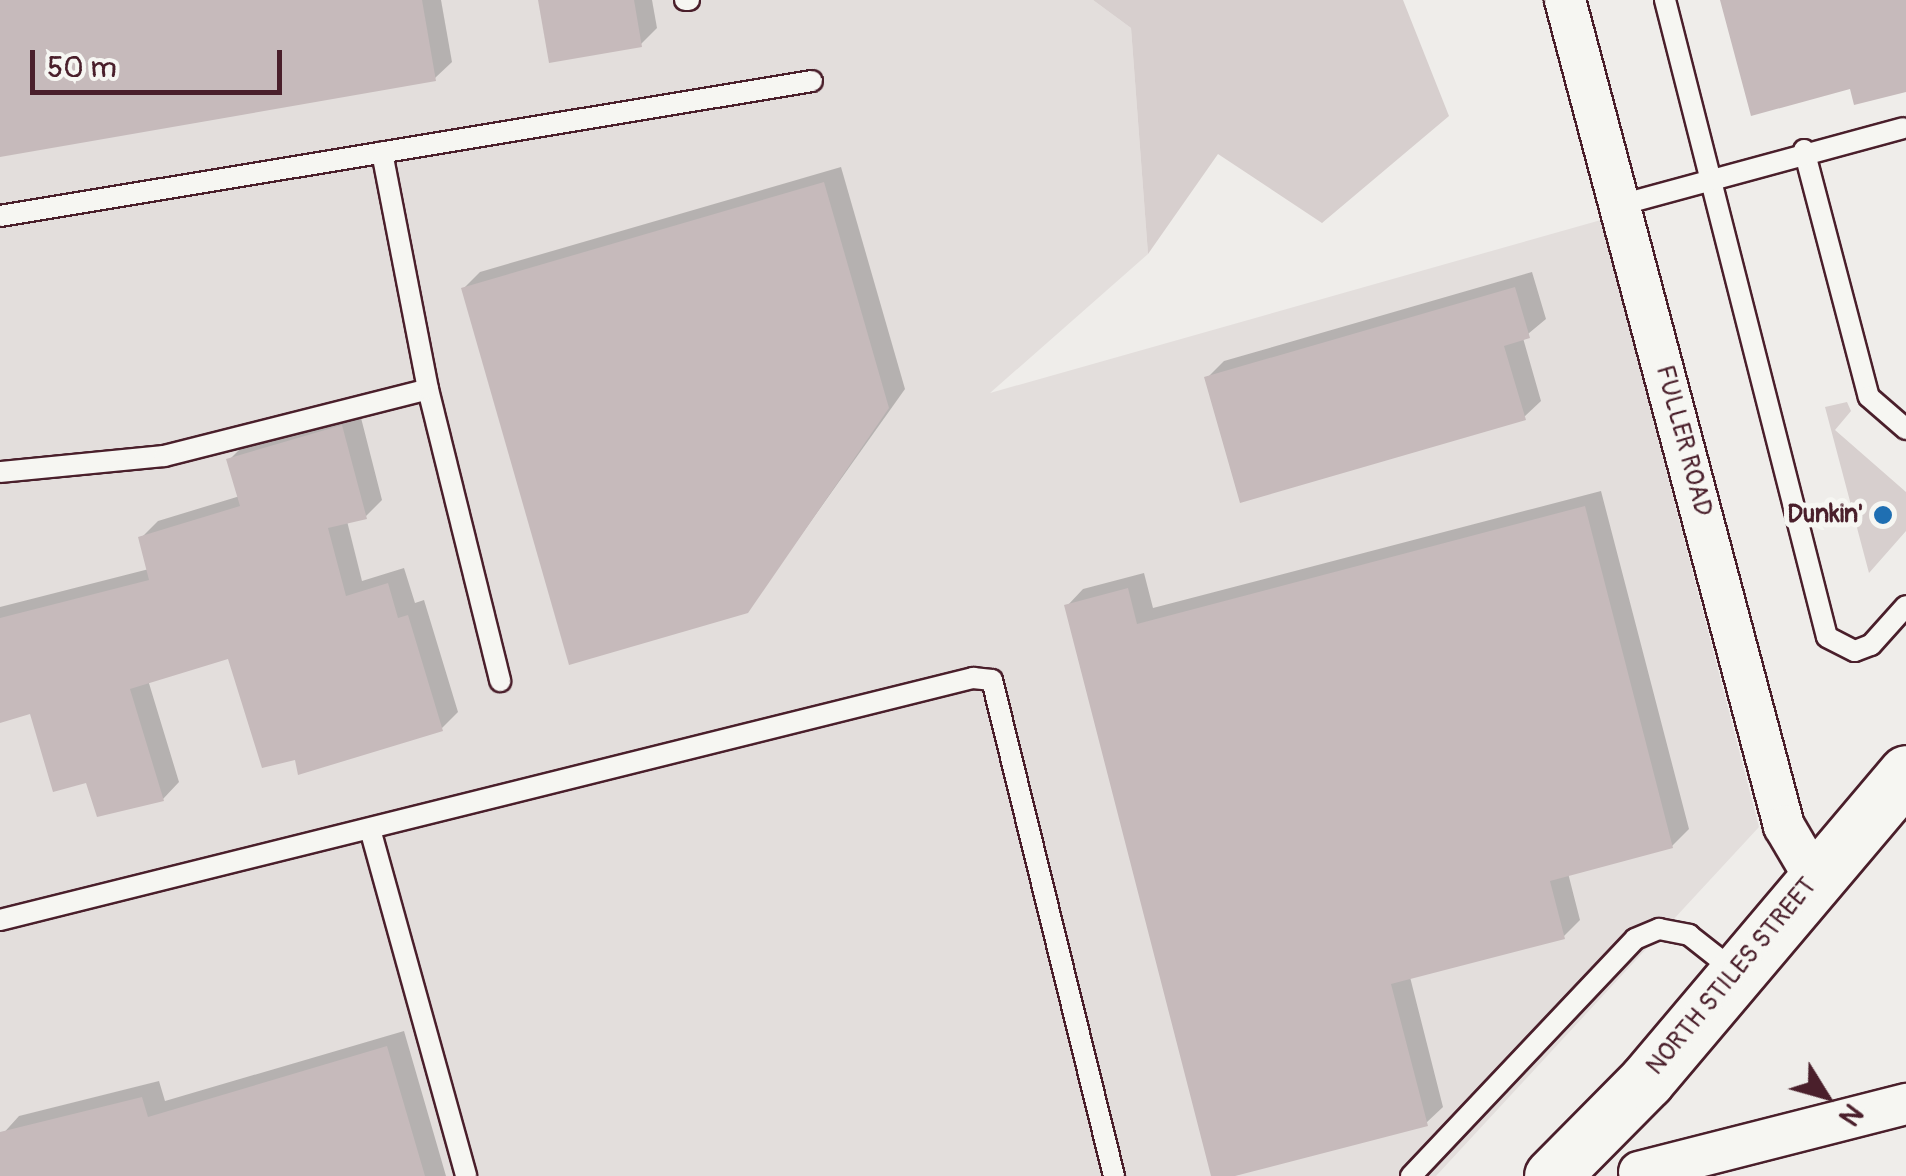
<!DOCTYPE html>
<html>
<head>
<meta charset="utf-8">
<style>
  body { margin:0 }
  #map { position:relative; width:1906px; height:1176px; overflow:hidden; background:#efedea; font-family:Pangolin,sans-serif }
  div>[style] { position:absolute }
  .built>* { inset:0; background:#e3dedc }
  .green>* { inset:0; background:#d7cfce }
  .shadow>* { inset:0; background:#0003 }
  .building>* { inset:0; background:#c6babb }
  .roads { filter:drop-shadow(2px 0 #4a1f2b) drop-shadow(-2px 0 #4a1f2b) drop-shadow(0 2px #4a1f2b) drop-shadow(0 -2px #4a1f2b) }
  .lane>* { height:20px; margin:-10px; padding:0 10px; transform-origin:10px; border-radius:10px; background:#f6f6f2 }
  .street>* { height:40px; margin:-20px; padding:0 20px; transform-origin:20px; border-radius:20px; background:#f6f6f2 }
  .secondary>* { height:55px; margin:-27.5px; padding:0 27.5px; transform-origin:27.5px; border-radius:27.5px; background:#f6f6f2 }
  .dots>* { width:28px; height:28px; translate:-50% -50%; box-sizing:border-box; border:5px solid #f6f6f2; border-radius:50% }
  span { translate:-50% -50%; white-space:nowrap; text-align:center; line-height:1.15; -webkit-text-stroke:10px #f6f6f2; paint-order:stroke }
  .street-label { font-size:25px; color:#4a1f2b }
  .poi-label { font-size:25px; color:#4a1f2b; font-weight:700 }
  .right { translate:-100% -50%; text-align:right }
  .north { position:absolute; left:1776px; top:1046px; width:100px; height:100px; -webkit-text-stroke:8px #f6f6f2; paint-order:stroke; rotate:127deg; font-size:28px; font-weight:700; line-height:40px; text-align:center; color:#4a1f2b }
  .north::after { content:''; display:block; margin:auto; width:35px; height:45px; background:#4a1f2b; clip-path:polygon(50% 0,100% 100%,50% 72%,0 100%) }
  .scale { position:absolute; left:30px; top:50px; width:252px; height:45px; box-sizing:border-box; border:5px solid #4a1f2b; border-top:0; padding-left:12px; font-size:30px; line-height:35px; white-space:nowrap; color:#4a1f2b; -webkit-text-stroke:8px #f6f6f2; paint-order:stroke }
</style>
</head>
<body>
<div id="map">
  <div class="built">
    <i style="clip-path:polygon(0 0,1093px 0,1131px 28px,1148px 254px,990px 393px,1601px 220px,1759px 827px,1436px 1176px,0 1176px)"></i>
  </div>
  <div class="green">
    <i style="clip-path:polygon(1093px 0,1403px 0,1449px 116px,1322px 223px,1218px 154px,1148px 254px,1131px 28px)"></i>
    <i style="clip-path:polygon(1847px 402px,1851px 411px,1835px 430px,1906px 492px,1906px 531px,1869px 573px,1825px 407px)"></i>
  </div>
  <div class="shadow">
    <i style="clip-path:polygon(0 0,441px 0,452px 62px,435px 78px,0 155px)"></i>
    <i style="clip-path:polygon(540px 0,652px 0,657px 28px,641px 44px)"></i>
    <i style="clip-path:polygon(841px 167px,905px 389px,747px 611px,464px 288px,480px 272px)"></i>
    <i style="clip-path:polygon(1532px 272px,1546px 319px,1523px 338px,1541px 401px,1524px 417px,1207px 378px,1224px 361px)"></i>
    <i style="clip-path:polygon(359px 410px,382px 500px,365px 517px,347px 521px,362px 581px,404px 568px,415px 603px,424px 600px,458px 712px,442px 728px,297px 757px,230px 655px,148px 680px,179px 782px,163px 799px,88px 780px,31px 711px,0 721px,0 607px,149px 569px,141px 538px,158px 521px,240px 496px,229px 460px,246px 443px)"></i>
    <i style="clip-path:polygon(1601px 491px,1689px 829px,1672px 846px,1568px 873px,1580px 920px,1564px 936px,1410px 977px,1443px 1107px,1426px 1123px,1214px 1176px,1067px 606px,1083px 589px,1144px 573px,1153px 608px)"></i>
    <i style="clip-path:polygon(404px 1031px,446px 1176px,0 1176px,0 1137px,19px 1116px,159px 1081px,165px 1101px)"></i>
  </div>
  <div class="building">
    <i style="clip-path:polygon(0 0,422px 0,436px 81px,0 157px)"></i>
    <i style="clip-path:polygon(538px 0,634px 0,642px 47px,549px 63px)"></i>
    <i style="clip-path:polygon(1720px 0,1906px 0,1906px 92px,1854px 105px,1850px 89px,1751px 116px)"></i>
    <i style="clip-path:polygon(824px 182px,889px 408px,748px 613px,569px 665px,461px 288px)"></i>
    <i style="clip-path:polygon(1515px 287px,1530px 338px,1504px 346px,1526px 420px,1240px 503px,1204px 377px)"></i>
    <i style="clip-path:polygon(342px 425px,367px 519px,328px 528px,346px 596px,388px 583px,398px 618px,408px 615px,443px 731px,298px 775px,295px 760px,262px 768px,228px 659px,130px 689px,164px 801px,97px 817px,86px 783px,53px 792px,30px 714px,0 723px,0 618px,149px 580px,138px 537px,240px 506px,226px 459px)"></i>
    <i style="clip-path:polygon(1585px 506px,1673px 848px,1550px 881px,1565px 939px,1391px 984px,1428px 1126px,1235px 1176px,1211px 1176px,1064px 605px,1128px 588px,1137px 624px)"></i>
    <i style="clip-path:polygon(387px 1046px,425px 1176px,0 1176px,0 1132px,142px 1097px,148px 1117px)"></i>
  </div>
  <div class="roads">
    <div class="lane">
      <i style="left:685px;top:0;width:4px"></i>
      <i style="left:1665px;top:0;width:657px;rotate:75.73deg"></i>
      <i style="left:1827px;top:637px;width:31px;rotate:27deg"></i>
      <i style="left:1855px;top:651px;width:17px;rotate:-21deg"></i>
      <i style="left:1871px;top:645px;width:52px;rotate:-48.1deg"></i>
      <i style="left:1804px;top:150px;width:255px;rotate:75.3deg"></i>
      <i style="left:1869px;top:397px;width:49px;rotate:40.9deg"></i>
      <i style="left:1620px;top:205px;width:293px;rotate:-15.2deg"></i>
      <i style="left:0;top:216px;width:823px;rotate:-9.44deg"></i>
      <i style="left:428px;top:389px;width:301px;rotate:76.1deg"></i>
      <i style="left:0;top:472px;width:165px;rotate:-5.6deg"></i>
      <i style="left:164px;top:456px;width:272px;rotate:-14.2deg"></i>
      <i style="left:428px;top:389px;width:241px;rotate:-101deg"></i>
      <i style="left:370px;top:829px;width:360px;rotate:74.5deg"></i>
      <i style="left:0;top:920px;width:1003px;rotate:-13.97deg"></i>
      <i style="left:973px;top:678px;width:19px;rotate:6deg"></i>
      <i style="left:992px;top:680px;width:511px;rotate:76.18deg"></i>
      <i style="left:1411px;top:1176px;width:326px;rotate:-46.6deg"></i>
      <i style="left:1635px;top:939px;width:26px;rotate:-23deg"></i>
      <i style="left:1659px;top:929px;width:31px;rotate:11deg"></i>
      <i style="left:1689px;top:935px;width:60px;rotate:38.2deg"></i>
    </div>
    <div class="street">
      <i style="left:1565px;top:0;width:855px;rotate:75.15deg"></i>
      <i style="left:1784px;top:826px;width:59px;rotate:59.5deg"></i>
      <i style="left:1639px;top:1172px;width:276px;rotate:-14.3deg"></i>
    </div>
    <div class="secondary">
      <i style="left:1552px;top:1176px;width:134px;rotate:-45.3deg"></i>
      <i style="left:1646px;top:1081px;width:403px;rotate:-49.8deg"></i>
    </div>
  </div>
  <div class="dots">
    <i style="left:1883px;top:515px;background:#1f6fb2"></i>
  </div>
  <div class="street-label">
    <span style="left:1683px;top:441px;rotate:75deg">FULLER ROAD</span>
    <span style="left:1732px;top:977px;rotate:-50deg">NORTH STILES STREET</span>
  </div>
  <div class="poi-label">
    <span class="right" style="left:1863px;top:515px">Dunkin'</span>
  </div>
  <div class="north">N</div>
  <div class="scale">50 m</div>
</div>
</body>
</html>
